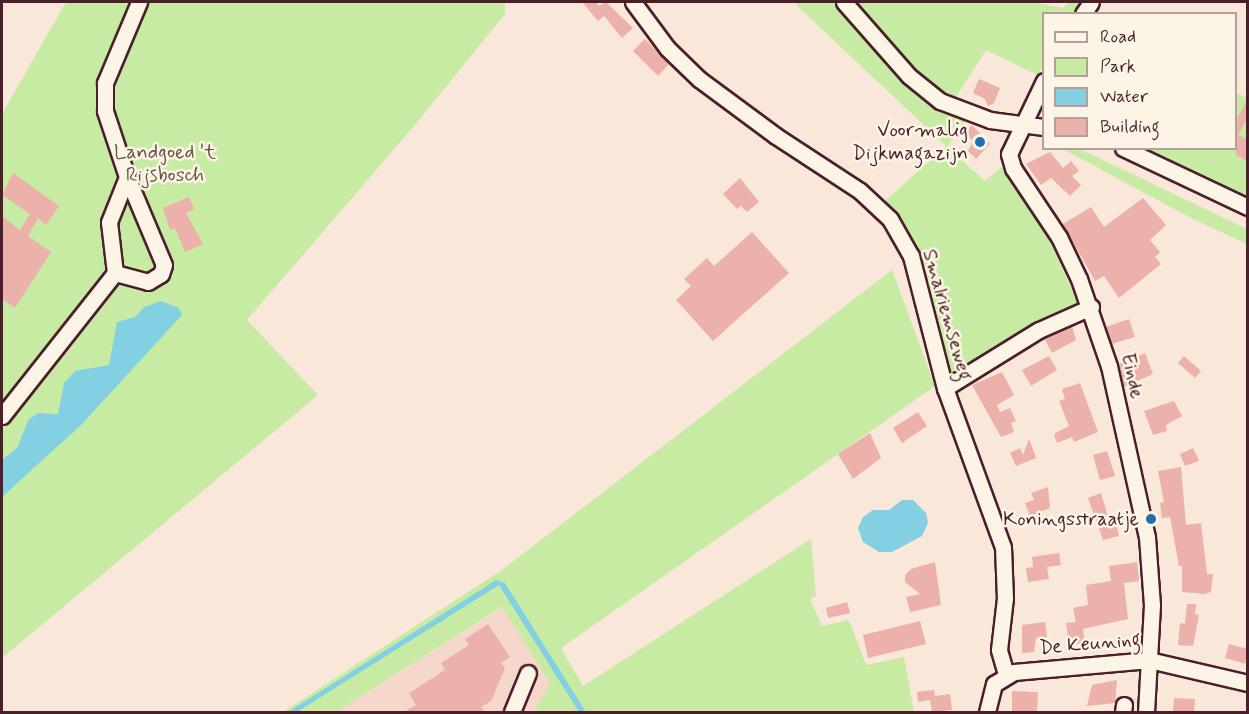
<!DOCTYPE html>
<html>
<head>
<meta charset="utf-8">
<style>
  body { margin:0 }
  #map { position:relative; width:1249px; height:714px; overflow:hidden; background:#f9e7d9; font-family:Mynerve,sans-serif }
  div>[style] { position:absolute }
  .built>* { inset:0; background:#f5d7cb }
  .green>* { inset:0; background:#c8eba4 }
  .water>* { inset:0; background:#83d0e2 }
  .building>* { inset:0; background:#ecb1aa }
  .roads { filter:drop-shadow(2px 0 #4a1f2b) drop-shadow(-2px 0 #4a1f2b) drop-shadow(0 2px #4a1f2b) drop-shadow(0 -2px #4a1f2b) }
  .minor>* { height:15px; margin:-7.5px; padding:0 7.5px; transform-origin:7.5px; border-radius:7.5px; background:#fcf5e5 }
  .dots>* { width:16px; height:16px; translate:-50% -50%; box-sizing:border-box; border:3px solid #fcf5e5; border-radius:50% }
  span { translate:-50% -50%; white-space:nowrap; text-align:center; line-height:1.15; -webkit-text-stroke:5px #fcf5e5; paint-order:stroke }
  .poi-label { font-size:20px; color:#4a1f2b }
  .right { translate:-100% -50%; text-align:right }
  .park-label { font-size:20px; color:#6a5249 }
  .street-label { font-size:20px; color:#4a1f2b }
  .frame { position:absolute; inset:0; border:3px solid #4a1f2b; pointer-events:none }
  .legend { position:absolute; left:1042px; top:12px; width:195px; height:138px; box-sizing:border-box; background:#fcf5e5; border:2px solid #b59f9b; margin:0; padding:8px 10px; list-style:none; font-size:18px; color:#4a1f2b }
  .legend li { display:flex; align-items:center; gap:12px; height:30px }
  .legend b { width:30px; border:2px solid #b59f9b }
</style>
</head>
<body>
<div id="map">
  <div class="built">
    <i style="clip-path:polygon(503px 607px,569px 712px,336px 712px)"></i>
  </div>
  <div class="green">
    <i style="clip-path:polygon(66px 2px,505px 2px,505px 14px,414px 126px,247px 320px,318px 395px,2px 658px,2px 114px)"></i>
    <i style="clip-path:polygon(793px 2px,837px 2px,921px 94px,953px 115px,968px 117px,947px 147px,985px 181px,1004px 165px,1048px 237px,1078px 303px,951px 372px,922px 256px,910px 235px,883px 203px,946px 146px)"></i>
    <i style="clip-path:polygon(852px 2px,1033px 2px,1063px 8px,1069px 2px,1083px 2px,1075px 13px,1044px 14px,1043px 66px,1038px 75px,986px 50px,953px 102px,913px 71px)"></i>
    <i style="clip-path:polygon(1236px 92px,1247px 99px,1247px 198px,1140px 149px,1236px 148px)"></i>
    <i style="clip-path:polygon(1063px 149px,1080px 149px,1247px 229px,1247px 244px,1191px 218px)"></i>
    <i style="clip-path:polygon(892px 270px,935px 386px,561px 648px,583px 686px,811px 539px,816px 596px,810px 599px,822px 626px,849px 620px,866px 665px,904px 657px,914px 712px,534px 712px,550px 683px,502px 607px,336px 712px,283px 712px,502px 570px)"></i>
  </div>
  <div class="water">
    <i style="clip-path:polygon(161px 301px,179px 308px,182px 315px,81px 425px,2px 497px,2px 460px,17px 448px,29px 419px,39px 413px,58px 414px,64px 383px,75px 371px,109px 365px,117px 322px,135px 317px,144px 307px)"></i>
    <i style="clip-path:polygon(902px 500px,913px 500px,926px 513px,928px 523px,922px 536px,892px 552px,879px 552px,863px 542px,858px 528px,863px 517px,873px 510px,889px 510px)"></i>
    <i style="clip-path:polygon(496px 580px,505px 583px,586px 712px,579px 712px,499px 585px,297px 712px,288px 712px)"></i>
  </div>
  <div class="building">
    <i style="clip-path:polygon(582px 2px,596px 2px,599px 6px,606px 2px,633px 28px,622px 38px,604px 16px,598px 21px)"></i>
    <i style="clip-path:polygon(645px 39px,669px 64px,658px 76px,633px 51px)"></i>
    <i style="clip-path:polygon(979px 79px,1000px 88px,994px 103px,988px 106px,985px 99px,973px 93px)"></i>
    <i style="clip-path:polygon(1248px 99px,1248px 117px,1238px 135px,1248px 140px,1248px 162px,1236px 155px,1236px 120px)"></i>
    <i style="clip-path:polygon(972px 125px,990px 144px,976px 159px,968px 151px,973px 141px,964px 133px)"></i>
    <i style="clip-path:polygon(1050px 152px,1063px 168px,1071px 161px,1079px 171px,1072px 176px,1081px 185px,1070px 196px,1051px 178px,1041px 185px,1026px 164px)"></i>
    <i style="clip-path:polygon(13px 173px,59px 206px,46px 225px,38px 218px,28px 236px,51px 252px,15px 308px,2px 299px,2px 216px,20px 230px,30px 214px,2px 195px)"></i>
    <i style="clip-path:polygon(740px 178px,759px 202px,747px 212px,741px 206px,737px 209px,723px 194px)"></i>
    <i style="clip-path:polygon(189px 197px,194px 209px,186px 213px,203px 244px,185px 252px,175px 228px,170px 230px,163px 208px)"></i>
    <i style="clip-path:polygon(1143px 198px,1166px 225px,1150px 240px,1160px 252px,1155px 257px,1161px 264px,1119px 298px,1104px 276px,1095px 281px,1063px 224px,1091px 207px,1104px 227px)"></i>
    <i style="clip-path:polygon(752px 232px,789px 273px,713px 341px,676px 300px,691px 286px,684px 279px,707px 258px,714px 266px)"></i>
    <i style="clip-path:polygon(1129px 319px,1135px 337px,1112px 344px,1106px 327px)"></i>
    <i style="clip-path:polygon(1072px 326px,1076px 340px,1052px 353px,1044px 338px)"></i>
    <i style="clip-path:polygon(1145px 353px,1153px 374px,1124px 387px,1119px 364px)"></i>
    <i style="clip-path:polygon(1049px 356px,1057px 370px,1031px 386px,1022px 370px)"></i>
    <i style="clip-path:polygon(1184px 356px,1201px 371px,1195px 378px,1178px 363px)"></i>
    <i style="clip-path:polygon(1002px 372px,1014px 395px,997px 405px,1000px 412px,1010px 408px,1016px 421px,1011px 423px,1014px 432px,1001px 437px,972px 385px)"></i>
    <i style="clip-path:polygon(1080px 383px,1098px 432px,1074px 442px,1072px 437px,1057px 443px,1054px 434px,1069px 426px,1059px 401px,1065px 399px,1062px 389px)"></i>
    <i style="clip-path:polygon(1174px 401px,1182px 416px,1166px 425px,1167px 431px,1153px 435px,1144px 411px)"></i>
    <i style="clip-path:polygon(918px 412px,927px 426px,902px 443px,893px 428px)"></i>
    <i style="clip-path:polygon(870px 433px,881px 458px,853px 479px,838px 454px)"></i>
    <i style="clip-path:polygon(1029px 439px,1036px 458px,1016px 466px,1010px 453px,1020px 448px,1023px 455px)"></i>
    <i style="clip-path:polygon(1193px 448px,1199px 461px,1185px 466px,1180px 454px)"></i>
    <i style="clip-path:polygon(1107px 451px,1115px 476px,1100px 480px,1093px 455px)"></i>
    <i style="clip-path:polygon(1181px 467px,1186px 525px,1201px 523px,1207px 574px,1213px 574px,1211px 592px,1205px 594px,1182px 592px,1182px 566px,1179px 566px,1170px 517px,1162px 518px,1160px 503px,1164px 502px,1158px 471px)"></i>
    <i style="clip-path:polygon(1048px 487px,1050px 508px,1030px 516px,1025px 503px,1034px 500px,1031px 493px)"></i>
    <i style="clip-path:polygon(1101px 493px,1108px 516px,1124px 513px,1127px 525px,1117px 527px,1119px 536px,1103px 540px,1088px 498px)"></i>
    <i style="clip-path:polygon(1059px 553px,1061px 565px,1047px 567px,1049px 579px,1028px 582px,1026px 568px,1033px 567px,1032px 557px)"></i>
    <i style="clip-path:polygon(935px 562px,941px 605px,910px 612px,906px 597px,920px 594px,905px 582px,905px 575px,911px 569px)"></i>
    <i style="clip-path:polygon(1137px 562px,1139px 581px,1124px 583px,1128px 619px,1083px 629px,1085px 643px,1069px 645px,1066px 623px,1076px 622px,1073px 608px,1088px 605px,1086px 585px,1111px 581px,1109px 566px)"></i>
    <i style="clip-path:polygon(847px 602px,850px 613px,828px 618px,826px 608px)"></i>
    <i style="clip-path:polygon(1187px 604px,1196px 604px,1195px 614px,1199px 615px,1193px 646px,1178px 645px,1180px 623px,1185px 624px)"></i>
    <i style="clip-path:polygon(920px 621px,926px 644px,868px 658px,863px 635px)"></i>
    <i style="clip-path:polygon(1045px 622px,1047px 637px,1036px 638px,1034px 652px,1022px 653px,1022px 625px)"></i>
    <i style="clip-path:polygon(488px 624px,510px 657px,501px 663px,505px 668px,491px 701px,481px 707px,484px 712px,404px 712px,416px 705px,409px 693px,445px 670px,441px 663px,469px 645px,465px 639px)"></i>
    <i style="clip-path:polygon(1229px 644px,1248px 649px,1245px 664px,1225px 658px)"></i>
    <i style="clip-path:polygon(1117px 680px,1115px 703px,1087px 706px,1092px 685px)"></i>
    <i style="clip-path:polygon(934px 690px,935px 696px,950px 694px,952px 710px,932px 712px,930px 700px,918px 702px,917px 692px)"></i>
    <i style="clip-path:polygon(1012px 691px,1038px 692px,1037px 711px,1012px 711px)"></i>
    <i style="clip-path:polygon(1174px 698px,1195px 699px,1194px 712px,1173px 712px)"></i>
  </div>
  <div class="roads">
    <div class="minor">
      <i style="left:633px;top:2px;width:57px;rotate:53.5deg"></i>
      <i style="left:667px;top:48px;width:45px;rotate:44.1deg"></i>
      <i style="left:699px;top:79px;width:96px;rotate:36.5deg"></i>
      <i style="left:776px;top:136px;width:100px;rotate:33.2deg"></i>
      <i style="left:860px;top:191px;width:41px;rotate:43deg"></i>
      <i style="left:890px;top:219px;width:43px;rotate:60.4deg"></i>
      <i style="left:911px;top:256px;width:136px;rotate:75.6deg"></i>
      <i style="left:945px;top:388px;width:169px;rotate:70deg"></i>
      <i style="left:1003px;top:547px;width:51px;rotate:87.8deg"></i>
      <i style="left:1005px;top:598px;width:52px;rotate:96.6deg"></i>
      <i style="left:999px;top:650px;width:26px;rotate:74deg"></i>
      <i style="left:844px;top:2px;width:98px;rotate:48.7deg"></i>
      <i style="left:909px;top:76px;width:40px;rotate:39deg"></i>
      <i style="left:940px;top:101px;width:53px;rotate:20.8deg"></i>
      <i style="left:990px;top:120px;width:54px;rotate:7.4deg"></i>
      <i style="left:1083px;top:14px;width:14px;rotate:-56deg"></i>
      <i style="left:1044px;top:81px;width:81px;rotate:115.6deg"></i>
      <i style="left:1009px;top:154px;width:15px;rotate:74deg"></i>
      <i style="left:1013px;top:168px;width:83px;rotate:56.3deg"></i>
      <i style="left:1059px;top:237px;width:47px;rotate:64.5deg"></i>
      <i style="left:1079px;top:279px;width:92px;rotate:71deg"></i>
      <i style="left:1109px;top:366px;width:175px;rotate:77.5deg"></i>
      <i style="left:1147px;top:537px;width:68px;rotate:85.8deg"></i>
      <i style="left:1152px;top:605px;width:107px;rotate:93.2deg"></i>
      <i style="left:1123px;top:148px;width:138px;rotate:25.3deg"></i>
      <i style="left:115px;top:273px;width:34px;rotate:15deg"></i>
      <i style="left:148px;top:282px;width:15px;rotate:-32deg"></i>
      <i style="left:161px;top:274px;width:9px;rotate:-72deg"></i>
      <i style="left:164px;top:265px;width:95px;rotate:-112.8deg"></i>
      <i style="left:945px;top:388px;width:110px;rotate:-31.7deg"></i>
      <i style="left:1039px;top:330px;width:57px;rotate:-23.9deg"></i>
      <i style="left:2px;top:416px;width:182px;rotate:-51.7deg"></i>
      <i style="left:115px;top:273px;width:51px;rotate:-96.7deg"></i>
      <i style="left:109px;top:222px;width:48px;rotate:-68.2deg"></i>
      <i style="left:127px;top:177px;width:70px;rotate:-108.4deg"></i>
      <i style="left:105px;top:111px;width:28px;rotate:-90deg"></i>
      <i style="left:105px;top:83px;width:88px;rotate:-67.2deg"></i>
      <i style="left:512px;top:712px;width:42px;rotate:-67.7deg"></i>
      <i style="left:987px;top:712px;width:29px;rotate:-76deg"></i>
      <i style="left:994px;top:684px;width:23px;rotate:-31deg"></i>
      <i style="left:1014px;top:672px;width:136px;rotate:-5.1deg"></i>
      <i style="left:1149px;top:660px;width:102px;rotate:13.1deg"></i>
      <i style="left:1123px;top:712px;width:7px;rotate:-82deg"></i>
    </div>
  </div>
  <div class="dots">
    <i style="left:980px;top:142px;background:#1f6fb2"></i>
    <i style="left:1151px;top:519px;background:#1f6fb2"></i>
  </div>
  <div class="poi-label">
    <span class="right" style="left:968px;top:142px">Voormalig<br>Dijkmagazijn</span>
    <span class="right" style="left:1139px;top:519px">Koningsstraatje</span>
  </div>
  <div class="park-label">
    <span style="left:165px;top:164px">Landgoed 't<br>Rijsbosch</span>
  </div>
  <div class="street-label">
    <span style="left:947px;top:315px;rotate:74deg">Smalriemseweg</span>
    <span style="left:1132px;top:376px;rotate:77deg">Einde</span>
    <span style="left:1090px;top:644px;rotate:-5deg">De Keuning</span>
  </div>
  <div class="frame"></div>
  <ul class="legend">
  <li><b style="height:8px;background:#fcf5e5"></b>Road</li>
  <li><b style="height:16px;background:#c8eba4"></b>Park</li>
  <li><b style="height:16px;background:#83d0e2"></b>Water</li>
  <li><b style="height:16px;background:#ecb1aa"></b>Building</li>
  </ul>
</div>
</body>
</html>
